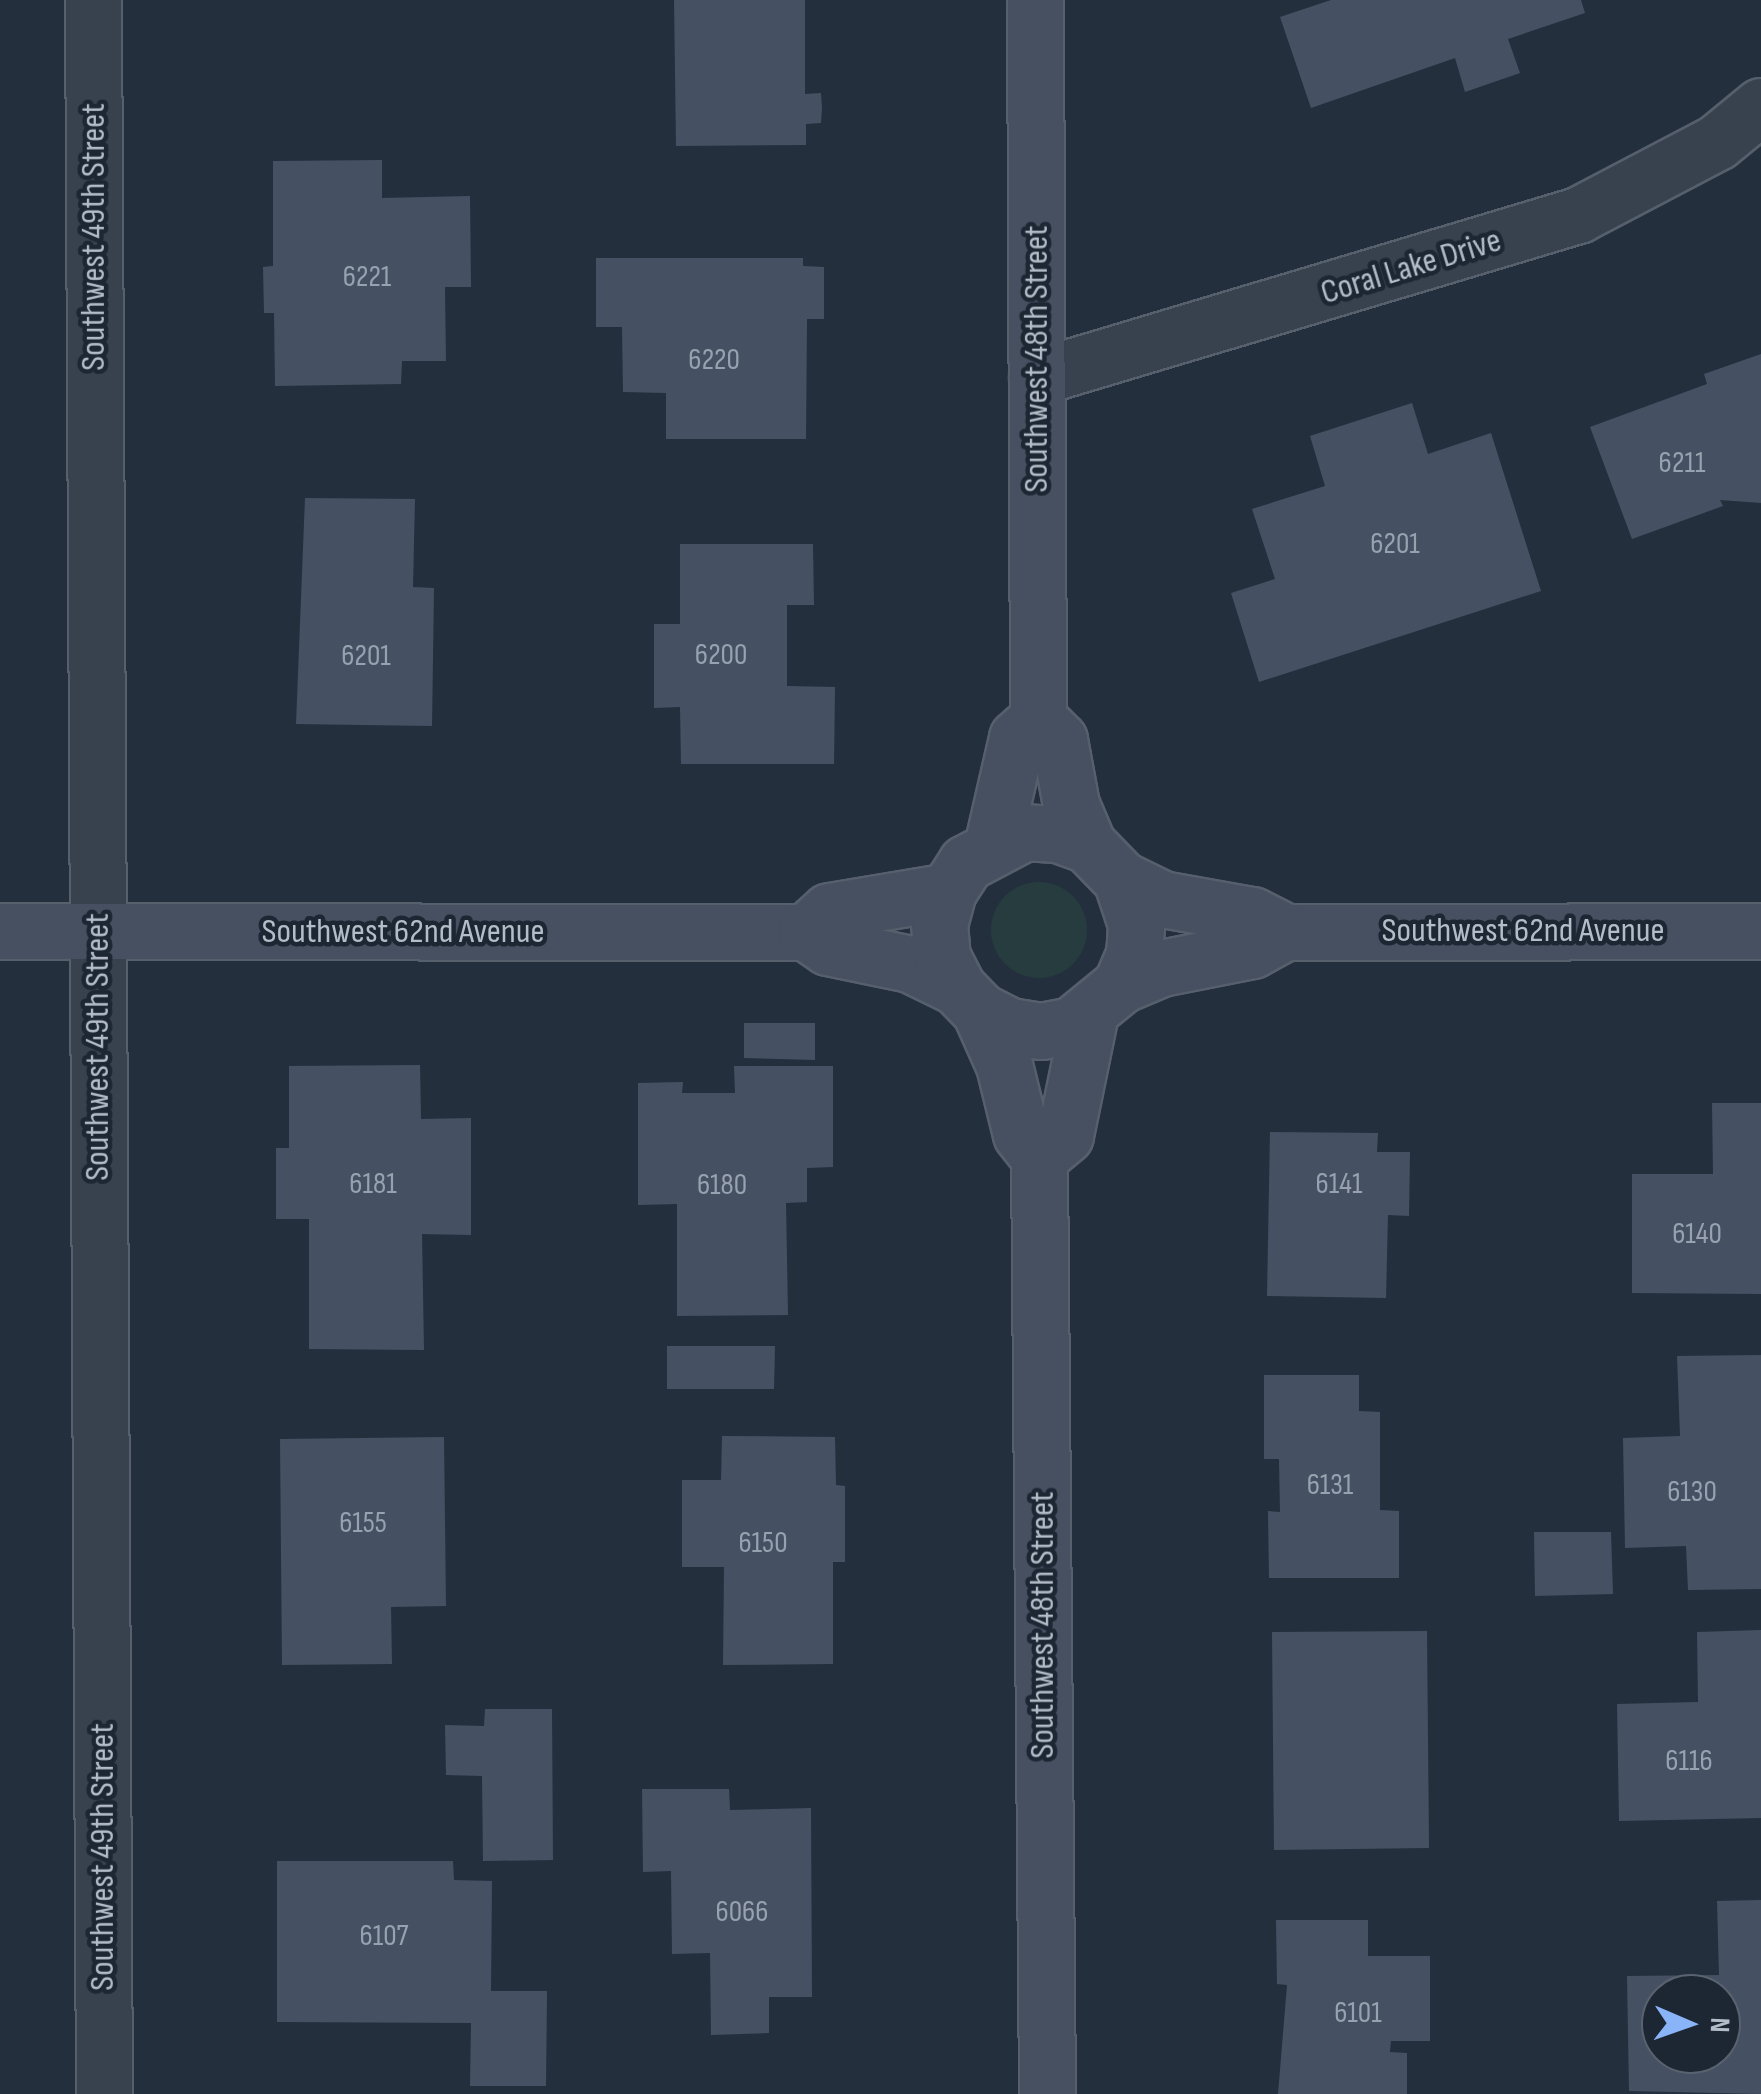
<!DOCTYPE html>
<html>
<head>
<meta charset="utf-8">
<style>
  body { margin:0 }
  #map { position:relative; width:1761px; height:2094px; overflow:hidden; background:#242f3e; font-family:"Sofia Sans Condensed",sans-serif }
  div>[style] { position:absolute }
  .green>* { inset:0; background:#263c3f }
  .round { border-radius:50% }
  .building>* { inset:0; background:#455162 }
  .roads { filter:drop-shadow(2px 0 #565f6c) drop-shadow(-2px 0 #565f6c) drop-shadow(0 2px #565f6c) drop-shadow(0 -2px #565f6c) }
  .street>* { height:55px; margin:-27.5px; padding:0 27.5px; transform-origin:27.5px; border-radius:27.5px; background:#38414e }
  .secondary>* { height:55px; margin:-27.5px; padding:0 27.5px; transform-origin:27.5px; border-radius:27.5px; background:#465061 }
  span { translate:-50% -50%; white-space:nowrap; text-align:center; line-height:1.15; -webkit-text-stroke:9px #1d2633; paint-order:stroke }
  .number-label { font-size:30px; color:#98a1af }
  .number-label span { -webkit-text-stroke-width:0 }
  .street-label { font-size:35px; color:#b4bcc9 }
  .north { position:absolute; left:1641px; top:1974px; width:100px; height:100px; box-sizing:border-box; background:#1d2633; border:2px solid #59626f; border-radius:50%; rotate:92deg; font-size:28px; font-weight:700; line-height:40px; text-align:center; color:#b4bcc9 }
  .north::after { content:''; display:block; margin:auto; width:35px; height:45px; background:#8ab4f8; clip-path:polygon(50% 0,100% 100%,50% 72%,0 100%) }
</style>
</head>
<body>
<div id="map">
  <div class="green">
    <i class="round" style="left:991px;top:882px;width:96px;height:96px"></i>
  </div>
  <div class="building">
    <i style="clip-path:polygon(674px 0,805px 0,805px 94px,821px 93px,822px 109px,821px 123px,806px 124px,806px 145px,676px 146px)"></i>
    <i style="clip-path:polygon(1331px 0,1581px 0,1585px 13px,1508px 39px,1520px 73px,1465px 92px,1455px 58px,1311px 108px,1280px 17px)"></i>
    <i style="clip-path:polygon(382px 160px,382px 198px,470px 196px,471px 287px,445px 287px,446px 361px,402px 361px,401px 384px,275px 386px,274px 313px,264px 313px,263px 267px,273px 266px,273px 161px)"></i>
    <i style="clip-path:polygon(596px 258px,803px 258px,803px 266px,824px 267px,824px 319px,807px 319px,806px 439px,666px 439px,666px 393px,623px 392px,622px 327px,596px 327px)"></i>
    <i style="clip-path:polygon(1761px 354px,1761px 503px,1720px 500px,1723px 506px,1632px 539px,1590px 427px,1707px 384px,1704px 374px)"></i>
    <i style="clip-path:polygon(1412px 403px,1428px 454px,1491px 433px,1541px 591px,1259px 682px,1231px 593px,1275px 579px,1252px 509px,1325px 486px,1310px 436px)"></i>
    <i style="clip-path:polygon(305px 498px,415px 499px,413px 587px,434px 588px,432px 726px,296px 724px)"></i>
    <i style="clip-path:polygon(680px 544px,813px 544px,814px 605px,787px 605px,787px 686px,835px 687px,834px 764px,681px 764px,680px 707px,654px 708px,654px 624px,680px 624px)"></i>
    <i style="clip-path:polygon(744px 1023px,815px 1023px,815px 1060px,744px 1058px)"></i>
    <i style="clip-path:polygon(420px 1065px,421px 1119px,471px 1118px,471px 1235px,422px 1234px,424px 1350px,309px 1349px,309px 1219px,276px 1219px,276px 1148px,289px 1148px,289px 1066px)"></i>
    <i style="clip-path:polygon(734px 1066px,833px 1066px,833px 1167px,807px 1168px,807px 1202px,786px 1203px,788px 1315px,677px 1316px,677px 1204px,638px 1205px,638px 1083px,683px 1082px,682px 1093px,735px 1093px)"></i>
    <i style="clip-path:polygon(1712px 1103px,1761px 1103px,1761px 1294px,1632px 1293px,1632px 1174px,1713px 1174px)"></i>
    <i style="clip-path:polygon(1270px 1132px,1378px 1133px,1377px 1152px,1410px 1152px,1409px 1216px,1388px 1215px,1386px 1298px,1267px 1296px)"></i>
    <i style="clip-path:polygon(667px 1346px,775px 1346px,774px 1389px,667px 1389px)"></i>
    <i style="clip-path:polygon(1761px 1355px,1761px 1589px,1688px 1590px,1686px 1546px,1625px 1548px,1623px 1438px,1680px 1436px,1677px 1356px)"></i>
    <i style="clip-path:polygon(1264px 1375px,1359px 1375px,1359px 1411px,1380px 1412px,1380px 1510px,1399px 1511px,1399px 1578px,1269px 1578px,1268px 1511px,1280px 1512px,1279px 1459px,1264px 1459px)"></i>
    <i style="clip-path:polygon(722px 1436px,835px 1437px,836px 1485px,845px 1486px,845px 1562px,833px 1562px,833px 1664px,723px 1665px,724px 1567px,682px 1567px,682px 1480px,721px 1480px)"></i>
    <i style="clip-path:polygon(444px 1437px,446px 1606px,391px 1607px,392px 1664px,282px 1665px,280px 1439px)"></i>
    <i style="clip-path:polygon(1534px 1532px,1611px 1532px,1613px 1594px,1535px 1596px)"></i>
    <i style="clip-path:polygon(1761px 1630px,1761px 1818px,1619px 1821px,1617px 1704px,1698px 1702px,1697px 1632px)"></i>
    <i style="clip-path:polygon(1427px 1631px,1429px 1848px,1274px 1850px,1272px 1632px)"></i>
    <i style="clip-path:polygon(485px 1709px,552px 1709px,553px 1860px,483px 1861px,482px 1776px,446px 1775px,445px 1725px,484px 1726px)"></i>
    <i style="clip-path:polygon(642px 1789px,729px 1789px,730px 1810px,811px 1808px,812px 1997px,769px 1997px,769px 2033px,711px 2035px,710px 1953px,672px 1954px,671px 1871px,643px 1872px)"></i>
    <i style="clip-path:polygon(277px 1861px,453px 1861px,454px 1880px,492px 1881px,491px 1991px,547px 1991px,546px 2086px,470px 2086px,471px 2023px,277px 2022px)"></i>
    <i style="clip-path:polygon(evenodd,1761px 1900px,1761px 2094px,1629px 2091px,1627px 1976px,1719px 1975px,1717px 1901px,1761px 1900px,1661px 1994px,1721px 1994px,1721px 2054px,1661px 2054px,1661px 1994px)"></i>
    <i style="clip-path:polygon(1276px 1920px,1368px 1920px,1368px 1956px,1430px 1956px,1430px 2041px,1391px 2041px,1390px 2052px,1407px 2053px,1407px 2094px,1278px 2094px,1287px 1985px,1277px 1984px)"></i>
  </div>
  <div class="roads">
    <div class="street">
      <i style="left:93px;top:0;width:2094px;rotate:89.7deg"></i>
      <i style="left:1037px;top:377px;width:565px;rotate:-16.67deg"></i>
      <i style="left:1578px;top:215px;width:157px;rotate:-27.7deg"></i>
      <i style="left:1717px;top:142px;width:57px;rotate:-39.3deg"></i>
    </div>
    <div class="secondary">
      <i style="left:1035px;top:0;width:719px;rotate:89.76deg"></i>
      <i style="left:1038px;top:719px;width:30px;rotate:45deg"></i>
      <i style="left:1059px;top:740px;width:66px;rotate:79.5deg"></i>
      <i style="left:1071px;top:805px;width:43px;rotate:67deg"></i>
      <i style="left:993px;top:843px;width:108px;rotate:-77.1deg"></i>
      <i style="left:1017px;top:738px;width:28px;rotate:-42deg"></i>
      <i style="left:1121px;top:879px;width:46px;rotate:26deg"></i>
      <i style="left:1162px;top:899px;width:91px;rotate:10.1deg"></i>
      <i style="left:1252px;top:915px;width:37px;rotate:27deg"></i>
      <i style="left:1285px;top:932px;width:476px;rotate:-0.1deg"></i>
      <i style="left:0;top:931px;width:806px;rotate:0.07deg"></i>
      <i style="left:806px;top:932px;width:27px;rotate:34deg"></i>
      <i style="left:828px;top:947px;width:84px;rotate:11.7deg"></i>
      <i style="left:910px;top:964px;width:52px;rotate:26.1deg"></i>
      <i style="left:806px;top:932px;width:31px;rotate:-42deg"></i>
      <i style="left:829px;top:911px;width:121px;rotate:-9.5deg"></i>
      <i style="left:1121px;top:985px;width:33px;rotate:-67deg"></i>
      <i style="left:1134px;top:955px;width:31px;rotate:-86deg"></i>
      <i style="left:1136px;top:924px;width:47px;rotate:-108.4deg"></i>
      <i style="left:1121px;top:879px;width:47px;rotate:-134.1deg"></i>
      <i style="left:1088px;top:845px;width:32px;rotate:-160deg"></i>
      <i style="left:1058px;top:834px;width:33px;rotate:-177deg"></i>
      <i style="left:1025px;top:832px;width:67px;rotate:152.3deg"></i>
      <i style="left:966px;top:863px;width:33px;rotate:123deg"></i>
      <i style="left:948px;top:891px;width:34px;rotate:105deg"></i>
      <i style="left:939px;top:924px;width:33px;rotate:85deg"></i>
      <i style="left:942px;top:957px;width:34px;rotate:63deg"></i>
      <i style="left:957px;top:987px;width:33px;rotate:46deg"></i>
      <i style="left:980px;top:1011px;width:33px;rotate:27deg"></i>
      <i style="left:1009px;top:1026px;width:32px;rotate:9deg"></i>
      <i style="left:1041px;top:1031px;width:32px;rotate:-11deg"></i>
      <i style="left:1072px;top:1025px;width:63px;rotate:-39.2deg"></i>
      <i style="left:1121px;top:985px;width:43px;rotate:-23deg"></i>
      <i style="left:1161px;top:968px;width:93px;rotate:-11.2deg"></i>
      <i style="left:1252px;top:950px;width:38px;rotate:-29deg"></i>
      <i style="left:980px;top:1011px;width:59px;rotate:66deg"></i>
      <i style="left:1004px;top:1065px;width:71px;rotate:76.2deg"></i>
      <i style="left:1021px;top:1134px;width:29px;rotate:52deg"></i>
      <i style="left:1039px;top:1157px;width:937px;rotate:89.51deg"></i>
      <i style="left:1039px;top:1157px;width:34px;rotate:-40deg"></i>
      <i style="left:1065px;top:1135px;width:125px;rotate:-78.4deg"></i>
    </div>
  </div>
  <div class="number-label">
    <span style="left:367px;top:277px">6221</span>
    <span style="left:714px;top:360px">6220</span>
    <span style="left:1682px;top:463px">6211</span>
    <span style="left:1395px;top:544px">6201</span>
    <span style="left:721px;top:655px">6200</span>
    <span style="left:366px;top:656px">6201</span>
    <span style="left:373px;top:1184px">6181</span>
    <span style="left:1339px;top:1184px">6141</span>
    <span style="left:722px;top:1185px">6180</span>
    <span style="left:1697px;top:1234px">6140</span>
    <span style="left:1330px;top:1485px">6131</span>
    <span style="left:1692px;top:1492px">6130</span>
    <span style="left:363px;top:1523px">6155</span>
    <span style="left:763px;top:1543px">6150</span>
    <span style="left:1689px;top:1761px">6116</span>
    <span style="left:742px;top:1912px">6066</span>
    <span style="left:384px;top:1936px">6107</span>
    <span style="left:1358px;top:2013px">6101</span>
  </div>
  <div class="street-label">
    <span style="left:94px;top:237px;rotate:-90deg">Southwest 49th Street</span>
    <span style="left:1411px;top:267px;rotate:-17deg">Coral Lake Drive</span>
    <span style="left:1037px;top:359px;rotate:-90deg">Southwest 48th Street</span>
    <span style="left:1523px;top:931px">Southwest 62nd Avenue</span>
    <span style="left:403px;top:932px">Southwest 62nd Avenue</span>
    <span style="left:98px;top:1047px;rotate:-90deg">Southwest 49th Street</span>
    <span style="left:1043px;top:1625px;rotate:-90deg">Southwest 48th Street</span>
    <span style="left:103px;top:1857px;rotate:-90deg">Southwest 49th Street</span>
  </div>
  <div class="north">N</div>
</div>
</body>
</html>
